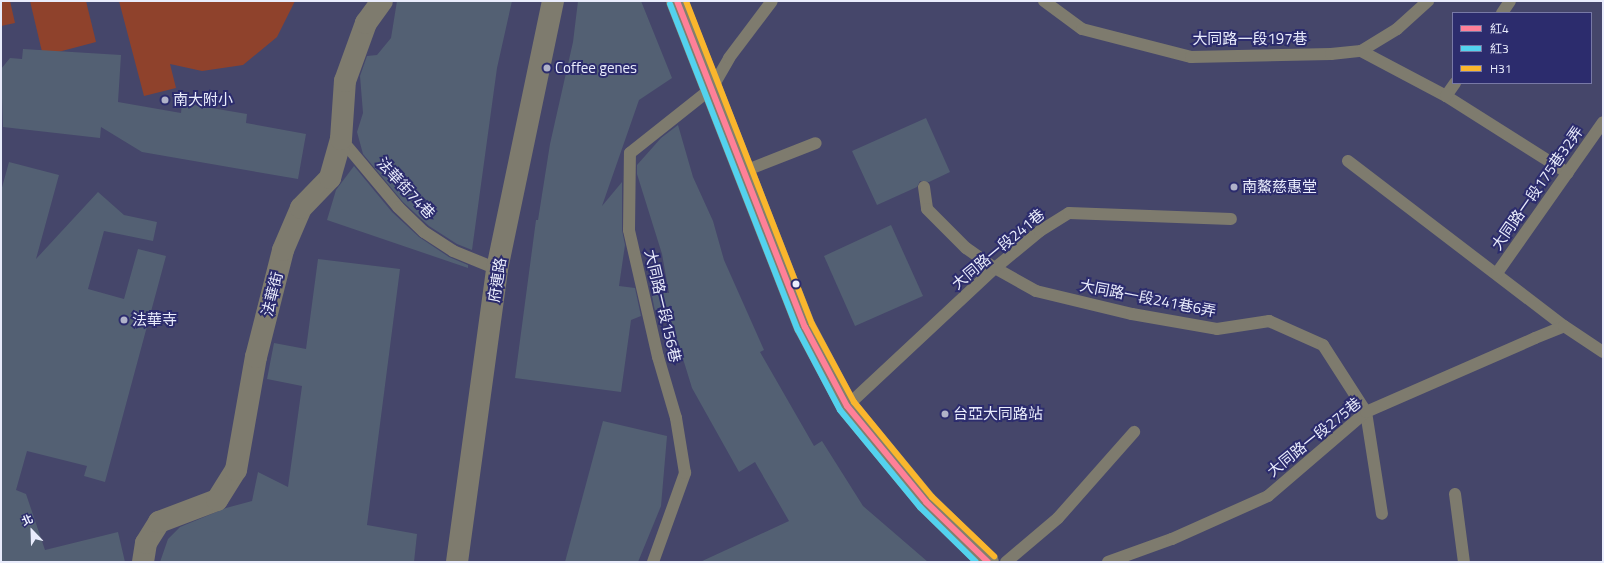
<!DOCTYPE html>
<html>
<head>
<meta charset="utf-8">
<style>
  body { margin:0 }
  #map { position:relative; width:1604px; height:563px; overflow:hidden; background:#45466a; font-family:"Titillium Web","Noto Sans TC",sans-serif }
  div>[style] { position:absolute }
  .green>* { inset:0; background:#8f422c }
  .building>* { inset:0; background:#536073 }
  .lane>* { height:12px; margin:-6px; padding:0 6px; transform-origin:6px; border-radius:6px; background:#7e7b6e }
  .street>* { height:22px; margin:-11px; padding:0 11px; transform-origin:11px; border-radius:11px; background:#7e7b6e }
  .secondary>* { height:22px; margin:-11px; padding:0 11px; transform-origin:11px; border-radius:11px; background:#837f6d }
  .bus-1>* { height:6px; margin:-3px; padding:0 3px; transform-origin:3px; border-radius:3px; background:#ff8098 }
  .bus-2>* { height:6px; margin:-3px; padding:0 3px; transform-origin:3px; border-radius:3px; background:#53d2ee }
  .bus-3>* { height:6px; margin:-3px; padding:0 3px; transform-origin:3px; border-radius:3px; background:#fab62d }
  .dots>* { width:11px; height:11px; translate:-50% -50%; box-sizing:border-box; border:2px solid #2c2c6d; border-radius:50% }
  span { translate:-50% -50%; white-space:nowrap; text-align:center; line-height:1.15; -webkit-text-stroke:4px #2c2c6d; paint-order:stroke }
  .street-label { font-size:15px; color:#e9ecfc }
  .poi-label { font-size:15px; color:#e9ecfc }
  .left { translate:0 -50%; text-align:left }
  .frame { position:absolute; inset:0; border:2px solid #e9ecfc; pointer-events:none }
  .legend { position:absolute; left:1452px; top:12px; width:140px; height:72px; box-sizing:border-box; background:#2c2c6d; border:1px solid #7879a6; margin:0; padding:5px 7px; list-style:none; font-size:12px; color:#e9ecfc }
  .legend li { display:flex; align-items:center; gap:8px; height:20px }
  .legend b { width:20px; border:1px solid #7879a6 }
  .north { position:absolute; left:12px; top:511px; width:40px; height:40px; -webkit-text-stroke:3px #2c2c6d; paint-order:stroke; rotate:337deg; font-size:11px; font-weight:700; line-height:16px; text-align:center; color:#e9ecfc }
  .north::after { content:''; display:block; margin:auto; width:14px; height:18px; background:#e9ecfc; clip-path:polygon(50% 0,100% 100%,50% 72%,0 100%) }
</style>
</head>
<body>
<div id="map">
  <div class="green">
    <i style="clip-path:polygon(1px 1px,10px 1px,15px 23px,1px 26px)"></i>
    <i style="clip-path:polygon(30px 1px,86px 1px,96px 42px,43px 56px)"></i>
    <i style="clip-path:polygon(119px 1px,295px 1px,277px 37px,243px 65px,202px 71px,170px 64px,176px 88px,144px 96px)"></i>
  </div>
  <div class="building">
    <i style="clip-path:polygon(397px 1px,512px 1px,497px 68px,472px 250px,457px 244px,429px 226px,403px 202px,363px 154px,357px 132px,363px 113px,360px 76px,367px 56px,377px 55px,391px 38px)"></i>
    <i style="clip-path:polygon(578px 1px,641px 1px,672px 78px,639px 100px,602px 206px,622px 182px,622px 230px,625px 245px,619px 286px,635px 288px,641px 316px,631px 320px,621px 392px,515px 378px,536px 220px,538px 220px,550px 144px,573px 42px)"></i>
    <i style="clip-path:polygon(23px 49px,121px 55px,118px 102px,181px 113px,182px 103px,247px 114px,246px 123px,306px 134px,298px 179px,142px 152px,101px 127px,100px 138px,3px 127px,1px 69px,10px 58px,22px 59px)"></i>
    <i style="clip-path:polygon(926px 118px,950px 172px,929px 182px,920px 181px,917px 187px,877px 205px,852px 151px)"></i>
    <i style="clip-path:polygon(678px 125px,693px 177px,713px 221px,724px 260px,764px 350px,760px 352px,814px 446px,822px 441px,863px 506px,928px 562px,700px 562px,789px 521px,755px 462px,739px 472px,692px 388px,680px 349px,660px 310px,655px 311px,651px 291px,669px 293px,662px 254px,637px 174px,637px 165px,661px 138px)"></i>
    <i style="clip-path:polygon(9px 162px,59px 175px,36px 259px,98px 192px,124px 215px,157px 222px,153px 241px,104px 231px,88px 289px,124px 299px,138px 249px,166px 256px,105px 482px,84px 476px,87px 466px,27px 451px,16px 490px,26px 494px,45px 550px,118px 532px,125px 562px,1px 562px,1px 191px)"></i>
    <i style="clip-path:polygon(354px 166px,392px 212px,419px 237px,449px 257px,468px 265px,468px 268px,327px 220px,336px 190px)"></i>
    <i style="clip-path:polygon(891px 225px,923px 296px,855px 326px,824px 256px)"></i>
    <i style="clip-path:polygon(318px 259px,400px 269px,367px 525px,417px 534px,414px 562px,160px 562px,168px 539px,180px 527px,226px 508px,252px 501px,258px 472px,288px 487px,302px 386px,267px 379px,274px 343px,306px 349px)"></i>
    <i style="clip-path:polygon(603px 421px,667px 436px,661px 506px,638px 562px,565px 562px)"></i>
  </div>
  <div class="lane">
    <i style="left:1044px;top:1px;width:47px;rotate:36.4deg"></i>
    <i style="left:1082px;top:29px;width:113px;rotate:14.4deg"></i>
    <i style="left:1191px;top:57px;width:140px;rotate:-1.2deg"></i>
    <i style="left:1331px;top:54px;width:30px;rotate:-6deg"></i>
    <i style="left:1361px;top:51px;width:42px;rotate:-31.4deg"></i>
    <i style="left:1397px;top:29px;width:42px;rotate:-42.1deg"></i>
    <i style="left:1502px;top:13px;width:14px;rotate:-56deg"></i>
    <i style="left:1361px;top:51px;width:96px;rotate:27.9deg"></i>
    <i style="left:1446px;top:96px;width:144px;rotate:32.3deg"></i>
    <i style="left:1446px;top:96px;width:16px;rotate:-55deg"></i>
    <i style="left:341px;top:139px;width:89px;rotate:50deg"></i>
    <i style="left:398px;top:207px;width:36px;rotate:44deg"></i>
    <i style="left:424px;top:232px;width:35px;rotate:33deg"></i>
    <i style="left:453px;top:251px;width:48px;rotate:22.2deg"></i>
    <i style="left:1348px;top:161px;width:272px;rotate:37.4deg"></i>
    <i style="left:742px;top:172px;width:79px;rotate:-21.4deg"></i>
    <i style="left:924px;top:187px;width:22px;rotate:82deg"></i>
    <i style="left:927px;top:209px;width:55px;rotate:45deg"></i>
    <i style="left:966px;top:248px;width:35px;rotate:35deg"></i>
    <i style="left:995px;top:268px;width:47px;rotate:29.3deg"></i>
    <i style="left:1036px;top:291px;width:99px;rotate:13.5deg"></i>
    <i style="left:1132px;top:314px;width:86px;rotate:10deg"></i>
    <i style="left:1217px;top:329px;width:53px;rotate:-8.7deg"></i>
    <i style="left:1269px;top:321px;width:59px;rotate:24deg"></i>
    <i style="left:1323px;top:345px;width:80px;rotate:57.3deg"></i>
    <i style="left:1366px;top:412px;width:103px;rotate:81.1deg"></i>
    <i style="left:1497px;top:273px;width:184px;rotate:-54.9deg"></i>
    <i style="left:847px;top:406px;width:202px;rotate:-43deg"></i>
    <i style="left:995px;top:268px;width:58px;rotate:-39.4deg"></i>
    <i style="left:1040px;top:231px;width:34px;rotate:-32deg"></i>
    <i style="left:1069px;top:213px;width:162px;rotate:2.1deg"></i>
    <i style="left:1455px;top:494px;width:69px;rotate:82.5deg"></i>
    <i style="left:653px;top:562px;width:95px;rotate:-70.2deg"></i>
    <i style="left:685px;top:473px;width:56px;rotate:-99.3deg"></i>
    <i style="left:676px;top:418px;width:64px;rotate:-106.4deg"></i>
    <i style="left:658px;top:357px;width:130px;rotate:-102.9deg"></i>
    <i style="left:629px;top:230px;width:77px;rotate:-89.3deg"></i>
    <i style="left:630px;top:153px;width:105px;rotate:-38.4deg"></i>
    <i style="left:712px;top:88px;width:34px;rotate:-60deg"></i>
    <i style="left:729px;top:58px;width:71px;rotate:-53deg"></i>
    <i style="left:1006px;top:562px;width:68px;rotate:-40.2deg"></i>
    <i style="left:1058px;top:518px;width:115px;rotate:-48.5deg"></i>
    <i style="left:1108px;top:562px;width:68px;rotate:-19.8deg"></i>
    <i style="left:1172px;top:539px;width:105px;rotate:-24.1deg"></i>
    <i style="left:1268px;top:496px;width:129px;rotate:-40.6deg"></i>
    <i style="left:1366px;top:412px;width:184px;rotate:-23.6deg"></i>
    <i style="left:1535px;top:338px;width:31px;rotate:-22deg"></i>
    <i style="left:1564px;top:326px;width:47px;rotate:33.7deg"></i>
  </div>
  <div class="street">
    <i style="left:143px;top:562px;width:19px;rotate:-81deg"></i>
    <i style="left:146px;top:543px;width:25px;rotate:-58deg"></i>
    <i style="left:159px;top:522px;width:62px;rotate:-20.8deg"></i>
    <i style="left:217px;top:500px;width:36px;rotate:-58deg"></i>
    <i style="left:236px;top:470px;width:115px;rotate:-80deg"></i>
    <i style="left:256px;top:357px;width:110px;rotate:-75.8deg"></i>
    <i style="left:283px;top:250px;width:46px;rotate:-66.8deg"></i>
    <i style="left:301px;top:208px;width:42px;rotate:-46deg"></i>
    <i style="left:330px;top:178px;width:41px;rotate:-74.2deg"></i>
    <i style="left:341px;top:139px;width:58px;rotate:-86.1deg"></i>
    <i style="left:345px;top:81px;width:62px;rotate:-70.1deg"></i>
    <i style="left:366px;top:23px;width:27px;rotate:-54deg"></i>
    <i style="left:457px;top:562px;width:296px;rotate:-82.2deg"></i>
    <i style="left:497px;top:269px;width:274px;rotate:-78.2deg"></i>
  </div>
  <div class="secondary">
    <i style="left:677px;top:1px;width:350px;rotate:68.6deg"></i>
    <i style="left:805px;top:327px;width:89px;rotate:62deg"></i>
    <i style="left:847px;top:406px;width:124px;rotate:50.5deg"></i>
    <i style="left:926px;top:502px;width:86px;rotate:44.1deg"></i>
  </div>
  <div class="bus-1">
    <i style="left:677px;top:1px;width:350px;rotate:68.6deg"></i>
    <i style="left:805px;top:327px;width:89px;rotate:62deg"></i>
    <i style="left:847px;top:406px;width:124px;rotate:50.5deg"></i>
    <i style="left:926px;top:502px;width:86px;rotate:44.1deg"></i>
  </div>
  <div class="bus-2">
    <i style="left:670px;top:4px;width:350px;rotate:68.6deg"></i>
    <i style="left:798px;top:330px;width:90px;rotate:62.3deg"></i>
    <i style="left:840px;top:410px;width:126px;rotate:50.5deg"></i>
    <i style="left:920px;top:507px;width:78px;rotate:44.5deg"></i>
  </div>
  <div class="bus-3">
    <i style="left:686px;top:1px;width:347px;rotate:68.7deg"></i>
    <i style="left:812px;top:324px;width:89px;rotate:61.7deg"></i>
    <i style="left:854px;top:402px;width:123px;rotate:50.6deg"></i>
    <i style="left:932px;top:497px;width:86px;rotate:43.6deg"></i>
  </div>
  <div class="dots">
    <i style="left:547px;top:68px;background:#b0b2c9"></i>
    <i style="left:165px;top:100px;background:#b0b2c9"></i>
    <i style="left:1234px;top:187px;background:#b0b2c9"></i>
    <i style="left:796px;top:284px;background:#e9ecfc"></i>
    <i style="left:124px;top:320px;background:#b0b2c9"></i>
    <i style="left:945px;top:414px;background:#b0b2c9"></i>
  </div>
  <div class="street-label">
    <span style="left:1250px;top:39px">大同路一段197巷</span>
    <span style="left:406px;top:188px;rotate:47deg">法華街74巷</span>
    <span style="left:1537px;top:188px;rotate:-55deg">大同路一段175巷32弄</span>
    <span style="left:998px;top:249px;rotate:-40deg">大同路一段241巷</span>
    <span style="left:497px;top:280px;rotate:-81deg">府連路</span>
    <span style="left:272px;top:294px;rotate:-76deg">法華街</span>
    <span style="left:1148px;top:298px;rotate:11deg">大同路一段241巷6弄</span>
    <span style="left:663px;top:306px;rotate:77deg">大同路一段156巷</span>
    <span style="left:1314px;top:437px;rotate:-39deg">大同路一段275巷</span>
  </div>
  <div class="poi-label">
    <span class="left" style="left:555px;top:68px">Coffee genes</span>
    <span class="left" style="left:173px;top:100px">南大附小</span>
    <span class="left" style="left:1242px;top:187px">南鰲慈惠堂</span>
    <span class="left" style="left:132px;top:320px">法華寺</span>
    <span class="left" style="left:953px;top:414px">台亞大同路站</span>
  </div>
  <div class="frame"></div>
  <ul class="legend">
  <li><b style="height:5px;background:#ff8098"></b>紅4</li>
  <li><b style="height:5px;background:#53d2ee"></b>紅3</li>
  <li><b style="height:5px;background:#fab62d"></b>H31</li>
  </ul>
  <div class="north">北</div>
</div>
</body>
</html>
